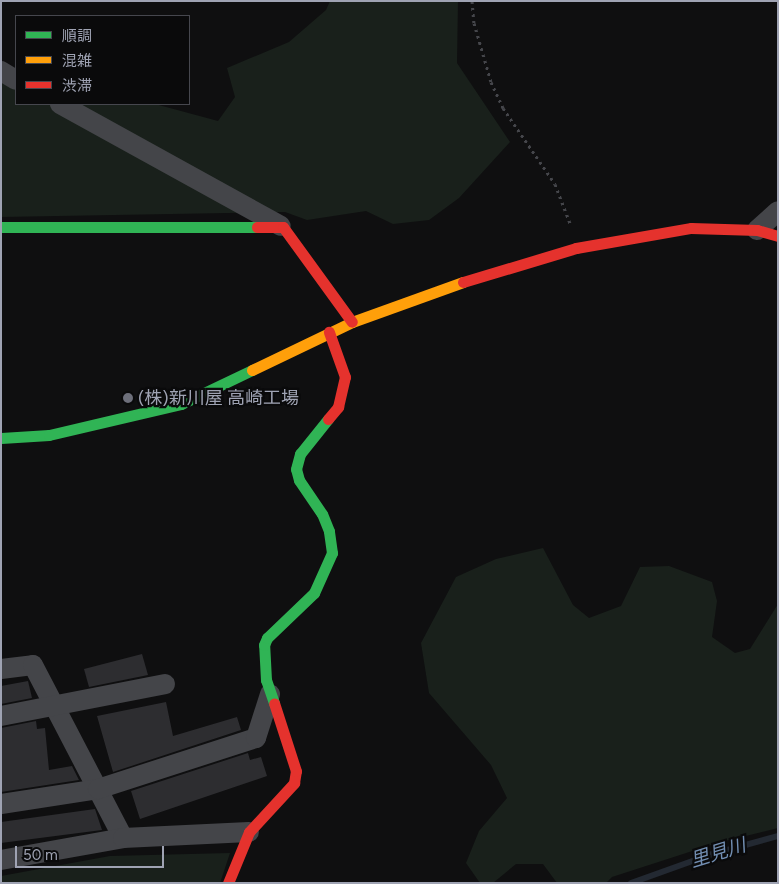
<!DOCTYPE html>
<html>
<head>
<meta charset="utf-8">
<style>
  body { margin:0 }
  #map { position:relative; width:779px; height:884px; overflow:hidden; background:#0f0f10; font-family:Figtree,"Noto Sans JP",sans-serif }
  div>[style] { position:absolute }
  .green>* { inset:0; background:#19201b }
  .stream>* { height:6px; margin:-3px; padding:0 3px; transform-origin:3px; border-radius:3px; background:#232932 }
  .building>* { inset:0; background:#2d2d30 }
  .path>* { height:3px; margin-top:-1.5px; transform-origin:0; background:repeating-linear-gradient(90deg,#45464b 0 2.5px,transparent 0 6.5px) }
  .street>* { height:20px; margin:-10px; padding:0 10px; transform-origin:10px; border-radius:10px; background:#444549 }
  .fast>* { height:11px; margin:-5.5px; padding:0 5.5px; transform-origin:5.5px; border-radius:5.5px; background:#30b455 }
  .slow>* { height:11px; margin:-5.5px; padding:0 5.5px; transform-origin:5.5px; border-radius:5.5px; background:#ff9f0a }
  .jam>* { height:11px; margin:-5.5px; padding:0 5.5px; transform-origin:5.5px; border-radius:5.5px; background:#e5322d }
  .dots>* { width:14px; height:14px; translate:-50% -50%; box-sizing:border-box; border:2px solid #0a0a0b; border-radius:50% }
  span { translate:-50% -50%; white-space:nowrap; text-align:center; line-height:1.15; -webkit-text-stroke:4.5px #0a0a0b; paint-order:stroke }
  .poi-label { font-size:18px; color:#9fa3b3 }
  .left { translate:0 -50%; text-align:left }
  .water-label { font-size:19px; color:#728eb2; font-style:italic }
  .frame { position:absolute; inset:0; border:2px solid #9fa3b3; pointer-events:none }
  .legend { position:absolute; left:15px; top:15px; width:175px; height:90px; box-sizing:border-box; background:#0a0a0b; border:1px solid #46474e; margin:0; padding:6px 9px; list-style:none; font-size:15px; color:#9fa3b3 }
  .legend li { display:flex; align-items:center; gap:10px; height:25px }
  .legend b { width:25px; border:1px solid #46474e }
  .scale { position:absolute; left:15px; top:846px; width:149px; height:22px; box-sizing:border-box; border:2px solid #9fa3b3; border-top:0; padding-left:6px; font-size:15px; line-height:18px; white-space:nowrap; color:#9fa3b3; -webkit-text-stroke:4px #0a0a0b; paint-order:stroke }
</style>
</head>
<body>
<div id="map">
  <div class="green">
    <i style="clip-path:polygon(330px 1px,458px 1px,457px 63px,510px 142px,459px 198px,429px 220px,393px 224px,366px 211px,307px 220px,285px 212px,1px 217px,1px 82px,16px 87px,16px 104px,155px 104px,218px 121px,235px 97px,227px 68px,289px 42px,326px 10px)"></i>
    <i style="clip-path:polygon(543px 548px,573px 605px,589px 618px,621px 606px,640px 567px,669px 566px,712px 582px,717px 601px,712px 637px,735px 653px,750px 649px,778px 604px,778px 828px,717px 843px,612px 877px,606px 883px,557px 883px,543px 864px,516px 864px,493px 883px,480px 883px,466px 863px,479px 831px,507px 798px,491px 765px,429px 693px,421px 643px,456px 577px,496px 559px)"></i>
    <i style="clip-path:polygon(230px 853px,220px 883px,1px 883px,1px 876px,110px 856px)"></i>
  </div>
  <div class="stream">
    <i style="left:631px;top:883px;width:83px;rotate:-19.7deg"></i>
    <i style="left:709px;top:855px;width:72px;rotate:-15.4deg"></i>
  </div>
  <div class="building">
    <i style="clip-path:polygon(142px 654px,148px 675px,89px 687px,84px 669px)"></i>
    <i style="clip-path:polygon(28px 681px,32px 698px,1px 704px,1px 686px)"></i>
    <i style="clip-path:polygon(166px 702px,173px 736px,237px 717px,241px 730px,113px 772px,97px 716px)"></i>
    <i style="clip-path:polygon(36px 721px,37px 729px,45px 728px,49px 770px,72px 766px,79px 780px,1px 792px,1px 728px)"></i>
    <i style="clip-path:polygon(248px 753px,250px 760px,261px 757px,267px 776px,140px 819px,131px 791px)"></i>
    <i style="clip-path:polygon(95px 809px,102px 830px,1px 843px,1px 822px)"></i>
  </div>
  <div class="path">
    <i style="left:472px;top:1px;width:22px;rotate:85deg"></i>
    <i style="left:474px;top:23px;width:61px;rotate:73.9deg"></i>
    <i style="left:491px;top:82px;width:29px;rotate:65deg"></i>
    <i style="left:503px;top:108px;width:92px;rotate:55.6deg"></i>
    <i style="left:555px;top:184px;width:45px;rotate:69.1deg"></i>
  </div>
  <div class="street">
    <i style="left:1px;top:71px;width:17px;rotate:31deg"></i>
    <i style="left:60px;top:104px;width:252px;rotate:28.9deg"></i>
    <i style="left:757px;top:230px;width:28px;rotate:-42deg"></i>
    <i style="left:1px;top:669px;width:32px;rotate:-7deg"></i>
    <i style="left:33px;top:665px;width:195px;rotate:62.5deg"></i>
    <i style="left:1px;top:716px;width:167px;rotate:-11deg"></i>
    <i style="left:1px;top:804px;width:98px;rotate:-8.8deg"></i>
    <i style="left:98px;top:789px;width:166px;rotate:-17.9deg"></i>
    <i style="left:256px;top:738px;width:46px;rotate:-72.3deg"></i>
    <i style="left:1px;top:860px;width:124px;rotate:-10.2deg"></i>
    <i style="left:123px;top:838px;width:126px;rotate:-2.7deg"></i>
  </div>
  <div class="fast">
    <i style="left:1px;top:227px;width:256px"></i>
    <i style="left:1px;top:438px;width:48px;rotate:-3.6deg"></i>
    <i style="left:49px;top:435px;width:136px;rotate:-13.2deg"></i>
    <i style="left:181px;top:404px;width:79px;rotate:-25.6deg"></i>
    <i style="left:274px;top:703px;width:24px;rotate:-109deg"></i>
    <i style="left:266px;top:680px;width:35px;rotate:-93deg"></i>
    <i style="left:264px;top:645px;width:8px;rotate:-67deg"></i>
    <i style="left:267px;top:638px;width:65px;rotate:-43.8deg"></i>
    <i style="left:314px;top:593px;width:44px;rotate:-65.8deg"></i>
    <i style="left:332px;top:553px;width:22px;rotate:-98deg"></i>
    <i style="left:329px;top:531px;width:18px;rotate:-112deg"></i>
    <i style="left:322px;top:514px;width:41px;rotate:-124.1deg"></i>
    <i style="left:299px;top:480px;width:11px;rotate:-105deg"></i>
    <i style="left:296px;top:469px;width:16px;rotate:-75deg"></i>
    <i style="left:300px;top:454px;width:45px;rotate:-51.3deg"></i>
  </div>
  <div class="slow">
    <i style="left:252px;top:370px;width:111px;rotate:-25.6deg"></i>
    <i style="left:352px;top:322px;width:118px;rotate:-19.8deg"></i>
  </div>
  <div class="jam">
    <i style="left:257px;top:227px;width:26px"></i>
    <i style="left:283px;top:227px;width:117px;rotate:54deg"></i>
    <i style="left:463px;top:282px;width:118px;rotate:-16.7deg"></i>
    <i style="left:576px;top:248px;width:117px;rotate:-9.9deg"></i>
    <i style="left:691px;top:228px;width:66px;rotate:1.7deg"></i>
    <i style="left:757px;top:230px;width:22px;rotate:16deg"></i>
    <i style="left:328px;top:419px;width:16px;rotate:-50deg"></i>
    <i style="left:338px;top:407px;width:31px;rotate:-77deg"></i>
    <i style="left:345px;top:377px;width:48px;rotate:-109.6deg"></i>
    <i style="left:228px;top:883px;width:55px;rotate:-67.6deg"></i>
    <i style="left:249px;top:832px;width:67px;rotate:-47.4deg"></i>
    <i style="left:294px;top:783px;width:12px;rotate:-81deg"></i>
    <i style="left:296px;top:771px;width:71px;rotate:-107.9deg"></i>
  </div>
  <div class="dots">
    <i style="left:128px;top:398px;background:#6d6f7a"></i>
  </div>
  <div class="poi-label">
    <span class="left" style="left:138px;top:398px">(株)新川屋 高崎工場</span>
  </div>
  <div class="water-label">
    <span style="left:718px;top:853px;rotate:-17deg">里見川</span>
  </div>
  <div class="frame"></div>
  <ul class="legend">
  <li><b style="height:6px;background:#30b455"></b>順調</li>
  <li><b style="height:6px;background:#ff9f0a"></b>混雑</li>
  <li><b style="height:6px;background:#e5322d"></b>渋滞</li>
  </ul>
  <div class="scale">50 m</div>
</div>
</body>
</html>
